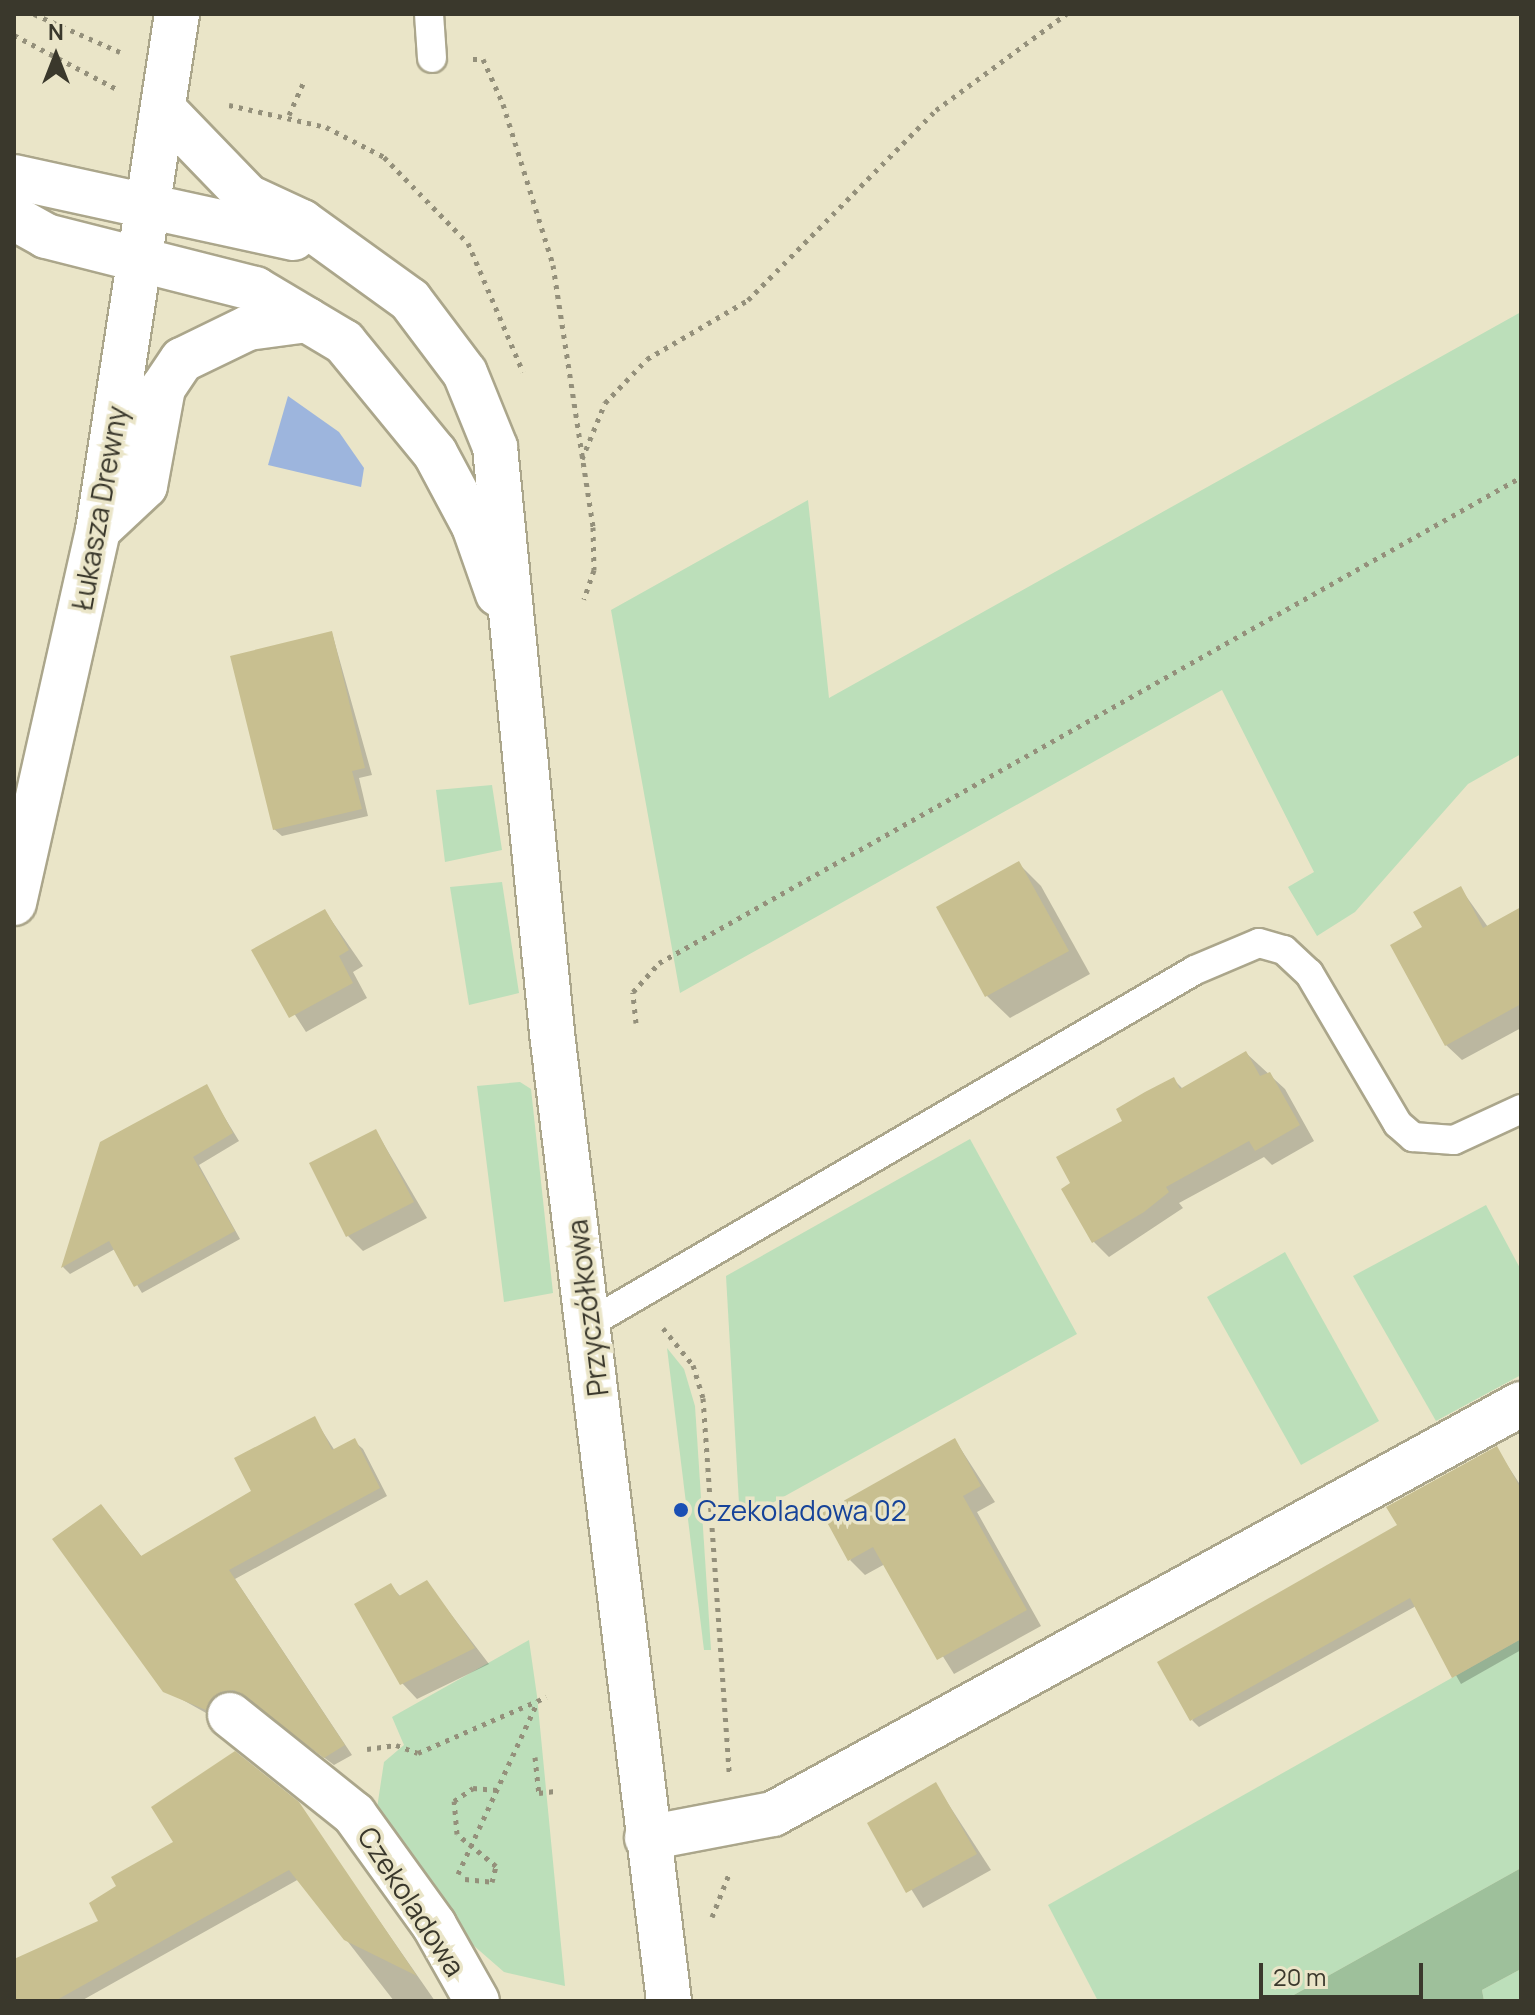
<!DOCTYPE html>
<html>
<head>
<meta charset="utf-8">
<style>
  body { margin:0 }
  #map { position:relative; width:1535px; height:2015px; overflow:hidden; background:#eae5c8; font-family:Manrope,sans-serif }
  div>[style] { position:absolute }
  .green>* { inset:0; background:#bcdfba }
  .forest>* { inset:0; background:#9ec09b }
  .water>* { inset:0; background:#9db5dd }
  .shadow>* { inset:0; background:#0003 }
  .building>* { inset:0; background:#c8bf90 }
  .path>* { height:5px; margin-top:-2.5px; transform-origin:0; background:repeating-linear-gradient(90deg,#94907b 0 4px,transparent 0 10px) }
  .roads { filter:drop-shadow(2px 0 #aba68b) drop-shadow(-2px 0 #aba68b) drop-shadow(0 2px #aba68b) drop-shadow(0 -2px #aba68b) }
  .lane>* { height:28px; margin:-14px; padding:0 14px; transform-origin:14px; border-radius:14px; background:#fff }
  .street>* { height:44px; margin:-22px; padding:0 22px; transform-origin:22px; border-radius:22px; background:#fff }
  .secondary>* { height:44px; margin:-22px; padding:0 22px; transform-origin:22px; border-radius:22px; background:#fff }
  .dots>* { width:22px; height:22px; translate:-50% -50%; box-sizing:border-box; border:4px solid #eae5c8; border-radius:50% }
  span { translate:-50% -50%; white-space:nowrap; text-align:center; line-height:1.15; -webkit-text-stroke:7px #eae5c8; paint-order:stroke }
  .street-label { font-size:28px; color:#3a382c }
  .transit-label { font-size:28px; color:#164399 }
  .left { translate:0 -50%; text-align:left }
  .frame { position:absolute; inset:0; border:16px solid #3a382c; pointer-events:none }
  .north { position:absolute; left:16px; top:16px; width:80px; height:80px; -webkit-text-stroke:6px #eae5c8; paint-order:stroke; rotate:0deg; font-size:22px; font-weight:700; line-height:32px; text-align:center; color:#3a382c }
  .north::after { content:''; display:block; margin:auto; width:28px; height:36px; background:#3a382c; clip-path:polygon(50% 0,100% 100%,50% 72%,0 100%) }
  .scale { position:absolute; left:1259px; top:1963px; width:164px; height:36px; box-sizing:border-box; border:4px solid #3a382c; border-top:0; padding-left:10px; font-size:24px; line-height:28px; white-space:nowrap; color:#3a382c; -webkit-text-stroke:6px #eae5c8; paint-order:stroke }
</style>
</head>
<body>
<div id="map">
  <div class="green">
    <i style="clip-path:polygon(1521px 312px,1521px 754px,1468px 784px,1355px 912px,1317px 936px,1288px 887px,1314px 872px,1222px 690px,680px 993px,611px 610px,808px 500px,829px 698px)"></i>
    <i style="clip-path:polygon(492px 785px,502px 850px,445px 862px,436px 790px)"></i>
    <i style="clip-path:polygon(502px 882px,519px 993px,469px 1005px,450px 887px)"></i>
    <i style="clip-path:polygon(520px 1082px,531px 1089px,553px 1293px,504px 1302px,477px 1086px)"></i>
    <i style="clip-path:polygon(970px 1139px,1077px 1334px,740px 1521px,726px 1276px)"></i>
    <i style="clip-path:polygon(1486px 1205px,1521px 1270px,1521px 1375px,1436px 1421px,1353px 1276px)"></i>
    <i style="clip-path:polygon(1285px 1252px,1379px 1421px,1301px 1465px,1207px 1297px)"></i>
    <i style="clip-path:polygon(667px 1348px,684px 1369px,695px 1406px,711px 1650px,704px 1650px)"></i>
    <i style="clip-path:polygon(1521px 1639px,1521px 1868px,1283px 2001px,1098px 2001px,1048px 1905px)"></i>
    <i style="clip-path:polygon(529px 1640px,537px 1696px,565px 1986px,504px 1972px,473px 1945px,377px 1808px,384px 1762px,404px 1745px,392px 1717px)"></i>
    <i style="clip-path:polygon(1521px 1969px,1521px 2001px,1484px 2001px,1482px 1990px)"></i>
  </div>
  <div class="forest">
    <i style="clip-path:polygon(1521px 1868px,1521px 1969px,1482px 1990px,1484px 2001px,1283px 2001px)"></i>
  </div>
  <div class="water">
    <i style="clip-path:polygon(288px 396px,339px 432px,364px 468px,361px 487px,268px 465px)"></i>
  </div>
  <div class="shadow">
    <i style="clip-path:polygon(332px 633px,372px 775px,359px 778px,368px 816px,282px 836px,274px 829px)"></i>
    <i style="clip-path:polygon(1018px 863px,1041px 886px,1090px 974px,1010px 1018px,987px 996px)"></i>
    <i style="clip-path:polygon(1461px 889px,1488px 927px,1521px 918px,1521px 1028px,1462px 1060px,1446px 1045px,1424px 928px)"></i>
    <i style="clip-path:polygon(325px 911px,363px 966px,353px 972px,367px 998px,306px 1032px,254px 951px)"></i>
    <i style="clip-path:polygon(1246px 1053px,1285px 1089px,1314px 1141px,1272px 1165px,1264px 1157px,1179px 1203px,1183px 1208px,1109px 1257px,1094px 1242px,1073px 1184px,1125px 1121px,1173px 1079px,1183px 1089px)"></i>
    <i style="clip-path:polygon(206px 1087px,239px 1141px,199px 1165px,240px 1239px,142px 1293px,115px 1249px,70px 1274px,63px 1267px,102px 1144px)"></i>
    <i style="clip-path:polygon(376px 1131px,427px 1218px,363px 1251px,348px 1236px)"></i>
    <i style="clip-path:polygon(314px 1418px,335px 1451px,354px 1441px,363px 1449px,387px 1496px,235px 1579px,352px 1755px,334px 1765px,245px 1698px,229px 1700px,215px 1718px,165px 1690px,109px 1515px,142px 1557px,254px 1492px)"></i>
    <i style="clip-path:polygon(955px 1440px,995px 1502px,977px 1512px,1041px 1626px,954px 1674px,885px 1564px,865px 1575px,850px 1560px)"></i>
    <i style="clip-path:polygon(1496px 1448px,1521px 1486px,1521px 1650px,1461px 1684px,1416px 1606px,1199px 1727px,1192px 1720px,1399px 1525px)"></i>
    <i style="clip-path:polygon(427px 1583px,489px 1664px,417px 1699px,402px 1683px,390px 1585px,401px 1597px)"></i>
    <i style="clip-path:polygon(936px 1785px,991px 1870px,923px 1908px,870px 1823px)"></i>
    <i style="clip-path:polygon(298px 1804px,435px 2001px,394px 2001px,299px 1879px,81px 2001px,14px 2001px,14px 1960px,60px 1945px)"></i>
  </div>
  <div class="building">
    <i style="clip-path:polygon(332px 631px,365px 768px,352px 771px,362px 809px,273px 830px,230px 656px)"></i>
    <i style="clip-path:polygon(1019px 861px,1069px 951px,985px 997px,936px 907px)"></i>
    <i style="clip-path:polygon(1461px 886px,1483px 928px,1521px 907px,1521px 1004px,1445px 1046px,1390px 945px,1422px 927px,1413px 912px)"></i>
    <i style="clip-path:polygon(325px 909px,349px 950px,339px 956px,353px 983px,289px 1018px,251px 950px)"></i>
    <i style="clip-path:polygon(1246px 1051px,1260px 1076px,1270px 1072px,1300px 1125px,1255px 1151px,1249px 1141px,1166px 1187px,1169px 1192px,1144px 1212px,1092px 1243px,1061px 1189px,1070px 1183px,1056px 1157px,1122px 1121px,1116px 1109px,1145px 1092px,1174px 1077px,1180px 1089px)"></i>
    <i style="clip-path:polygon(207px 1084px,233px 1133px,193px 1157px,235px 1231px,134px 1287px,109px 1241px,61px 1268px,100px 1142px)"></i>
    <i style="clip-path:polygon(376px 1129px,414px 1202px,346px 1237px,309px 1163px)"></i>
    <i style="clip-path:polygon(315px 1416px,332px 1450px,355px 1438px,380px 1488px,229px 1570px,345px 1745px,324px 1758px,234px 1690px,220px 1692px,206px 1710px,163px 1692px,52px 1539px,101px 1504px,141px 1556px,251px 1491px,234px 1458px)"></i>
    <i style="clip-path:polygon(955px 1438px,981px 1486px,963px 1496px,1027px 1610px,937px 1660px,873px 1547px,848px 1561px,822px 1513px)"></i>
    <i style="clip-path:polygon(1497px 1446px,1521px 1489px,1521px 1639px,1452px 1678px,1410px 1598px,1190px 1721px,1157px 1662px,1397px 1525px,1386px 1507px)"></i>
    <i style="clip-path:polygon(427px 1580px,475px 1648px,400px 1685px,354px 1604px,391px 1583px,399px 1596px)"></i>
    <i style="clip-path:polygon(235px 1751px,299px 1802px,417px 1976px,344px 1940px,289px 1870px,55px 2001px,14px 2001px,14px 1959px,98px 1921px,89px 1903px,116px 1886px,111px 1877px,173px 1842px,151px 1807px)"></i>
    <i style="clip-path:polygon(936px 1782px,977px 1854px,906px 1893px,867px 1823px)"></i>
  </div>
  <div class="path">
    <i style="left:34px;top:14px;width:94px;rotate:23.8deg"></i>
    <i style="left:14px;top:35px;width:116px;rotate:27.7deg"></i>
    <i style="left:473px;top:59px;width:10px"></i>
    <i style="left:483px;top:59px;width:49px;rotate:66deg"></i>
    <i style="left:503px;top:104px;width:169px;rotate:72.7deg"></i>
    <i style="left:553px;top:265px;width:265px;rotate:81.3deg"></i>
    <i style="left:593px;top:527px;width:43px;rotate:88.7deg"></i>
    <i style="left:594px;top:570px;width:31px;rotate:109deg"></i>
    <i style="left:229px;top:105px;width:99px;rotate:12.8deg"></i>
    <i style="left:326px;top:127px;width:65px;rotate:27.3deg"></i>
    <i style="left:384px;top:157px;width:120px;rotate:45.7deg"></i>
    <i style="left:468px;top:243px;width:140px;rotate:66.9deg"></i>
    <i style="left:289px;top:115px;width:35px;rotate:-66deg"></i>
    <i style="left:582px;top:459px;width:61px;rotate:-67.7deg"></i>
    <i style="left:605px;top:403px;width:61px;rotate:-46.3deg"></i>
    <i style="left:647px;top:359px;width:117px;rotate:-30.3deg"></i>
    <i style="left:748px;top:300px;width:267px;rotate:-45.3deg"></i>
    <i style="left:936px;top:110px;width:162px;rotate:-36.4deg"></i>
    <i style="left:636px;top:1023px;width:31px;rotate:-96deg"></i>
    <i style="left:633px;top:992px;width:39px;rotate:-48deg"></i>
    <i style="left:659px;top:963px;width:990px;rotate:-29.41deg"></i>
    <i style="left:663px;top:1328px;width:48px;rotate:51deg"></i>
    <i style="left:693px;top:1365px;width:34px;rotate:73deg"></i>
    <i style="left:703px;top:1398px;width:376px;rotate:86deg"></i>
    <i style="left:367px;top:1749px;width:29px;rotate:-8deg"></i>
    <i style="left:396px;top:1745px;width:23px;rotate:20deg"></i>
    <i style="left:418px;top:1753px;width:140px;rotate:-23.6deg"></i>
    <i style="left:535px;top:1757px;width:36px;rotate:84deg"></i>
    <i style="left:539px;top:1793px;width:16px;rotate:-7deg"></i>
    <i style="left:458px;top:1874px;width:191px;rotate:-65.2deg"></i>
    <i style="left:465px;top:1879px;width:27px;rotate:6deg"></i>
    <i style="left:492px;top:1882px;width:16px;rotate:-76deg"></i>
    <i style="left:496px;top:1866px;width:50px;rotate:-140.6deg"></i>
    <i style="left:457px;top:1834px;width:33px;rotate:-95deg"></i>
    <i style="left:454px;top:1801px;width:23px;rotate:-34deg"></i>
    <i style="left:473px;top:1788px;width:24px;rotate:5deg"></i>
    <i style="left:712px;top:1917px;width:46px;rotate:-68.4deg"></i>
  </div>
  <div class="roads">
    <div class="lane">
      <i style="left:429px;top:14px;width:44px;rotate:86.1deg"></i>
      <i style="left:590px;top:1323px;width:700px;rotate:-30.26deg"></i>
      <i style="left:1195px;top:970px;width:69px;rotate:-22.9deg"></i>
      <i style="left:1259px;top:943px;width:26px;rotate:16deg"></i>
      <i style="left:1284px;top:950px;width:34px;rotate:43deg"></i>
      <i style="left:1309px;top:973px;width:175px;rotate:59.5deg"></i>
      <i style="left:1398px;top:1124px;width:20px;rotate:41deg"></i>
      <i style="left:1413px;top:1137px;width:41px;rotate:4.2deg"></i>
      <i style="left:1454px;top:1140px;width:74px;rotate:-24.8deg"></i>
    </div>
    <div class="street">
      <i style="left:230px;top:1715px;width:159px;rotate:38.6deg"></i>
      <i style="left:354px;top:1814px;width:137px;rotate:54.2deg"></i>
      <i style="left:434px;top:1925px;width:87px;rotate:60.5deg"></i>
      <i style="left:647px;top:1838px;width:128px;rotate:-10.8deg"></i>
      <i style="left:773px;top:1814px;width:853px;rotate:-28.73deg"></i>
    </div>
    <div class="secondary">
      <i style="left:164px;top:110px;width:121px;rotate:46deg"></i>
      <i style="left:248px;top:197px;width:60px;rotate:24.8deg"></i>
      <i style="left:302px;top:222px;width:133px;rotate:35.8deg"></i>
      <i style="left:410px;top:300px;width:91px;rotate:53deg"></i>
      <i style="left:465px;top:373px;width:80px;rotate:67.9deg"></i>
      <i style="left:495px;top:447px;width:589px;rotate:84.44deg"></i>
      <i style="left:552px;top:1033px;width:975px;rotate:83.11deg"></i>
      <i style="left:14px;top:177px;width:286px;rotate:12.3deg"></i>
      <i style="left:14px;top:218px;width:37px;rotate:29deg"></i>
      <i style="left:46px;top:236px;width:216px;rotate:14.2deg"></i>
      <i style="left:255px;top:289px;width:104px;rotate:30.8deg"></i>
      <i style="left:344px;top:342px;width:144px;rotate:50.7deg"></i>
      <i style="left:435px;top:453px;width:83px;rotate:61.9deg"></i>
      <i style="left:474px;top:526px;width:72px;rotate:70.6deg"></i>
      <i style="left:98px;top:530px;width:64px;rotate:-43.1deg"></i>
      <i style="left:145px;top:486px;width:100px;rotate:-79.6deg"></i>
      <i style="left:163px;top:388px;width:34px;rotate:-56deg"></i>
      <i style="left:182px;top:360px;width:73px;rotate:-25.9deg"></i>
      <i style="left:248px;top:328px;width:60px;rotate:-7.7deg"></i>
      <i style="left:14px;top:903px;width:382px;rotate:-77.3deg"></i>
      <i style="left:98px;top:530px;width:522px;rotate:-81.3deg"></i>
    </div>
  </div>
  <div class="dots">
    <i style="left:681px;top:1510px;background:#1a4fb4"></i>
  </div>
  <div class="street-label">
    <span style="left:99px;top:508px;rotate:-80deg">Łukasza Drewny</span>
    <span style="left:587px;top:1308px;rotate:-97deg">Przyczółkowa</span>
    <span style="left:412px;top:1901px;rotate:57deg">Czekoladowa</span>
  </div>
  <div class="transit-label">
    <span class="left" style="left:697px;top:1510px">Czekoladowa 02</span>
  </div>
  <div class="frame"></div>
  <div class="north">N</div>
  <div class="scale">20 m</div>
</div>
</body>
</html>
